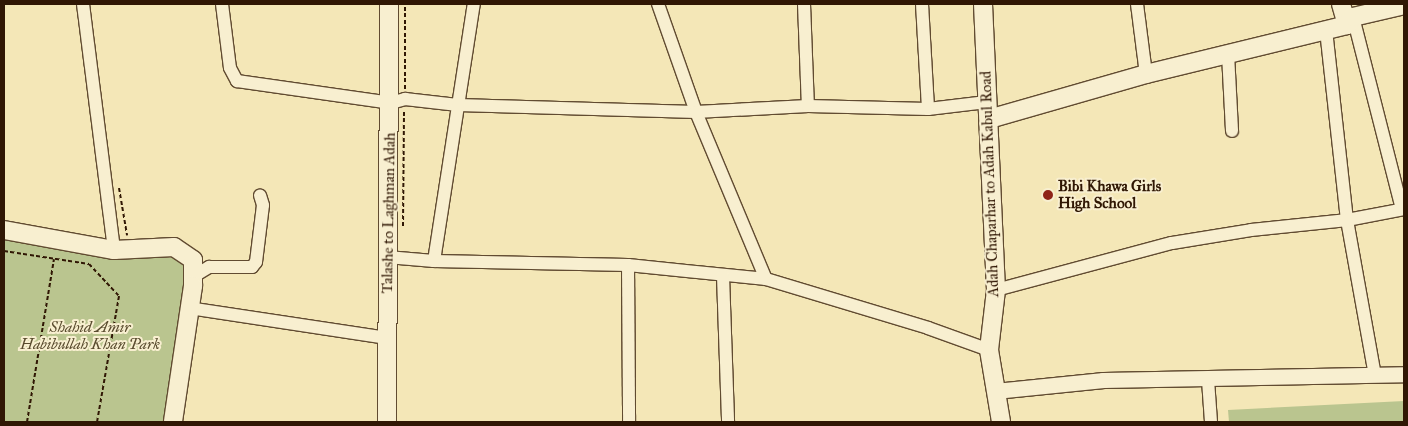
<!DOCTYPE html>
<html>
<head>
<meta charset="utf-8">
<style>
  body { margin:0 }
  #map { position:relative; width:1408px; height:426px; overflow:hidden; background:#f4e7b7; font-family:"IM FELL Great Primer",serif }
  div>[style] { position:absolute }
  .green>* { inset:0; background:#bac58f }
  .path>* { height:2px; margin-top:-1px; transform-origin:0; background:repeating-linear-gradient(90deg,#301704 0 4px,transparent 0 6.5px) }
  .roads { filter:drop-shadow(1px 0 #614b31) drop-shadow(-1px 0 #614b31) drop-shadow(0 1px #614b31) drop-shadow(0 -1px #614b31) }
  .minor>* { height:12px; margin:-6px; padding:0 6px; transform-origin:6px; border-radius:6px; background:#f8efd0 }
  .tertiary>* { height:15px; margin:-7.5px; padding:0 7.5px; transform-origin:7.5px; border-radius:7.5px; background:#f8efd0 }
  .secondary>* { height:18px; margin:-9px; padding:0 9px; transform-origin:9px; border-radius:9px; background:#f8efd0 }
  .dots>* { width:14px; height:14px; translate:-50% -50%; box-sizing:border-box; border:2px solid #f8efd0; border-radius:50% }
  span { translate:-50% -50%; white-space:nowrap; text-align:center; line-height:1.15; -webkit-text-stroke:4px #f8efd0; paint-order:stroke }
  .street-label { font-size:15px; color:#301704 }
  .poi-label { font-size:15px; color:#301704; font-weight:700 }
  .left { translate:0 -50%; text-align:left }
  .park-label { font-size:15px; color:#594b2e; font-style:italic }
  .frame { position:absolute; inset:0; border:5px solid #301704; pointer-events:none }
</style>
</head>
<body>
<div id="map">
  <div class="green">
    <i style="clip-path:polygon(4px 238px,190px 260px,166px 422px,4px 422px)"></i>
    <i style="clip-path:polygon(1404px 401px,1404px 422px,1229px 422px,1228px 410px)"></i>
  </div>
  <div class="path">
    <i style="left:405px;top:89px;width:85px;rotate:-90deg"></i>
    <i style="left:119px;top:188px;width:48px;rotate:80.3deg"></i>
    <i style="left:403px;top:226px;width:115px;rotate:-89.5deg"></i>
    <i style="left:4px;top:251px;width:86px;rotate:8.7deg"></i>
    <i style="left:89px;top:264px;width:44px;rotate:46.8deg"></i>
    <i style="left:119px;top:296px;width:128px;rotate:99.9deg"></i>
    <i style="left:27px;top:422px;width:165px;rotate:-80.6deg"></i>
  </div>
  <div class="roads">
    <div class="minor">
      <i style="left:83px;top:4px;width:248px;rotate:82.8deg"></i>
      <i style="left:222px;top:4px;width:64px;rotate:82.9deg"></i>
      <i style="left:230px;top:68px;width:15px;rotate:62deg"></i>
      <i style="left:237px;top:81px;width:156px;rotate:8.1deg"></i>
      <i style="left:391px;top:103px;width:15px;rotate:-16deg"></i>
      <i style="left:405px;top:99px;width:53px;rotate:6.5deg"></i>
      <i style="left:458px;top:105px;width:238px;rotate:1.7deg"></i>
      <i style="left:696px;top:112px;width:112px;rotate:-3.1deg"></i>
      <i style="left:808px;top:106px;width:120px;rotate:1.4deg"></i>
      <i style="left:928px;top:109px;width:59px;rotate:-6.8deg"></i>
      <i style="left:658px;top:4px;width:114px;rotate:70.6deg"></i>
      <i style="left:696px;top:112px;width:181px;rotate:67.3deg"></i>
      <i style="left:804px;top:4px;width:102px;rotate:87.8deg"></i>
      <i style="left:922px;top:4px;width:105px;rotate:86.7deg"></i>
      <i style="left:1137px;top:4px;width:71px;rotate:82.7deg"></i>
      <i style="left:1353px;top:17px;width:198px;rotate:75.7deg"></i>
      <i style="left:1326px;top:30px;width:191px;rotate:83.7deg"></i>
      <i style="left:1347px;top:220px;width:158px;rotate:79.8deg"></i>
      <i style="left:1228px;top:54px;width:77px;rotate:87deg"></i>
      <i style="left:387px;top:257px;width:47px;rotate:4.9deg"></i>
      <i style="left:434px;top:261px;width:194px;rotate:1.2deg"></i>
      <i style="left:628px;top:265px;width:139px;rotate:5.8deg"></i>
      <i style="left:766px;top:279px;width:169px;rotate:16.8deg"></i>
      <i style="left:928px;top:328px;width:65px;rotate:19.8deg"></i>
      <i style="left:193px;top:261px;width:13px;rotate:63deg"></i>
      <i style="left:199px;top:273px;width:12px;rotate:-31deg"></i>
      <i style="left:209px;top:267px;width:43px"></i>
      <i style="left:252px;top:267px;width:6px;rotate:-51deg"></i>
      <i style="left:256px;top:262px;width:57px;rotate:-83deg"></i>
      <i style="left:263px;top:205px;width:10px;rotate:-107deg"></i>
      <i style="left:434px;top:261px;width:260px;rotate:-81.2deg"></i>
      <i style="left:628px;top:265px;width:157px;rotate:89.6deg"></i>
      <i style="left:723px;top:276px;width:146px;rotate:88deg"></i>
      <i style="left:996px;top:290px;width:182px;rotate:-15deg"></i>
      <i style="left:1172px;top:243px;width:80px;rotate:-9.3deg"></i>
      <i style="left:1251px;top:230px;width:97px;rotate:-5.9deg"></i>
      <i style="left:1347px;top:220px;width:58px;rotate:-10.9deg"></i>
      <i style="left:189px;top:308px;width:201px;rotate:8.6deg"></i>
      <i style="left:1208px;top:380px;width:42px;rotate:85.9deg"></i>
    </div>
    <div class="tertiary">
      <i style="left:995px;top:391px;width:109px;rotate:-5.8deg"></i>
      <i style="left:1103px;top:380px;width:301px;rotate:-1.1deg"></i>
    </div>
    <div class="secondary">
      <i style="left:983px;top:4px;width:286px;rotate:87.4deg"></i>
      <i style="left:996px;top:290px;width:60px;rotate:96.7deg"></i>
      <i style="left:989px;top:350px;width:73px;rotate:80.5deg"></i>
      <i style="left:1341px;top:4px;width:22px;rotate:74deg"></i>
      <i style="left:989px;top:119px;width:163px;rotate:-16deg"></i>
      <i style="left:1146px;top:74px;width:207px;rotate:-13.7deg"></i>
      <i style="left:1347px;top:25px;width:10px;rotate:-53deg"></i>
      <i style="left:1353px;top:17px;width:52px;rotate:-13.2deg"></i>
      <i style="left:4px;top:230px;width:112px;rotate:10.3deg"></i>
      <i style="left:114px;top:250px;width:60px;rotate:-2.9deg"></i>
      <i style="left:174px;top:247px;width:23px;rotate:34deg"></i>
      <i style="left:193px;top:260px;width:26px;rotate:90deg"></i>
      <i style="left:193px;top:286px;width:137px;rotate:98.4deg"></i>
      <i style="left:387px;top:422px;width:418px;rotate:-89.7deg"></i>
    </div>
  </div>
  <div class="dots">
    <i style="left:1048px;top:195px;background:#8f2418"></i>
  </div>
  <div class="street-label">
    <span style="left:990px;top:184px;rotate:-92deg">Adah Chaparhar to Adah Kabul Road</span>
    <span style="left:389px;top:213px;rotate:-89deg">Talashe to Laghman Adah</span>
  </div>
  <div class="poi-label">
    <span class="left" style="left:1058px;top:195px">Bibi Khawa Girls<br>High School</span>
  </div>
  <div class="park-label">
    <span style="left:90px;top:336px">Shahid Amir<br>Habibullah Khan Park</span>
  </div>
  <div class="frame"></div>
</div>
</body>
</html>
